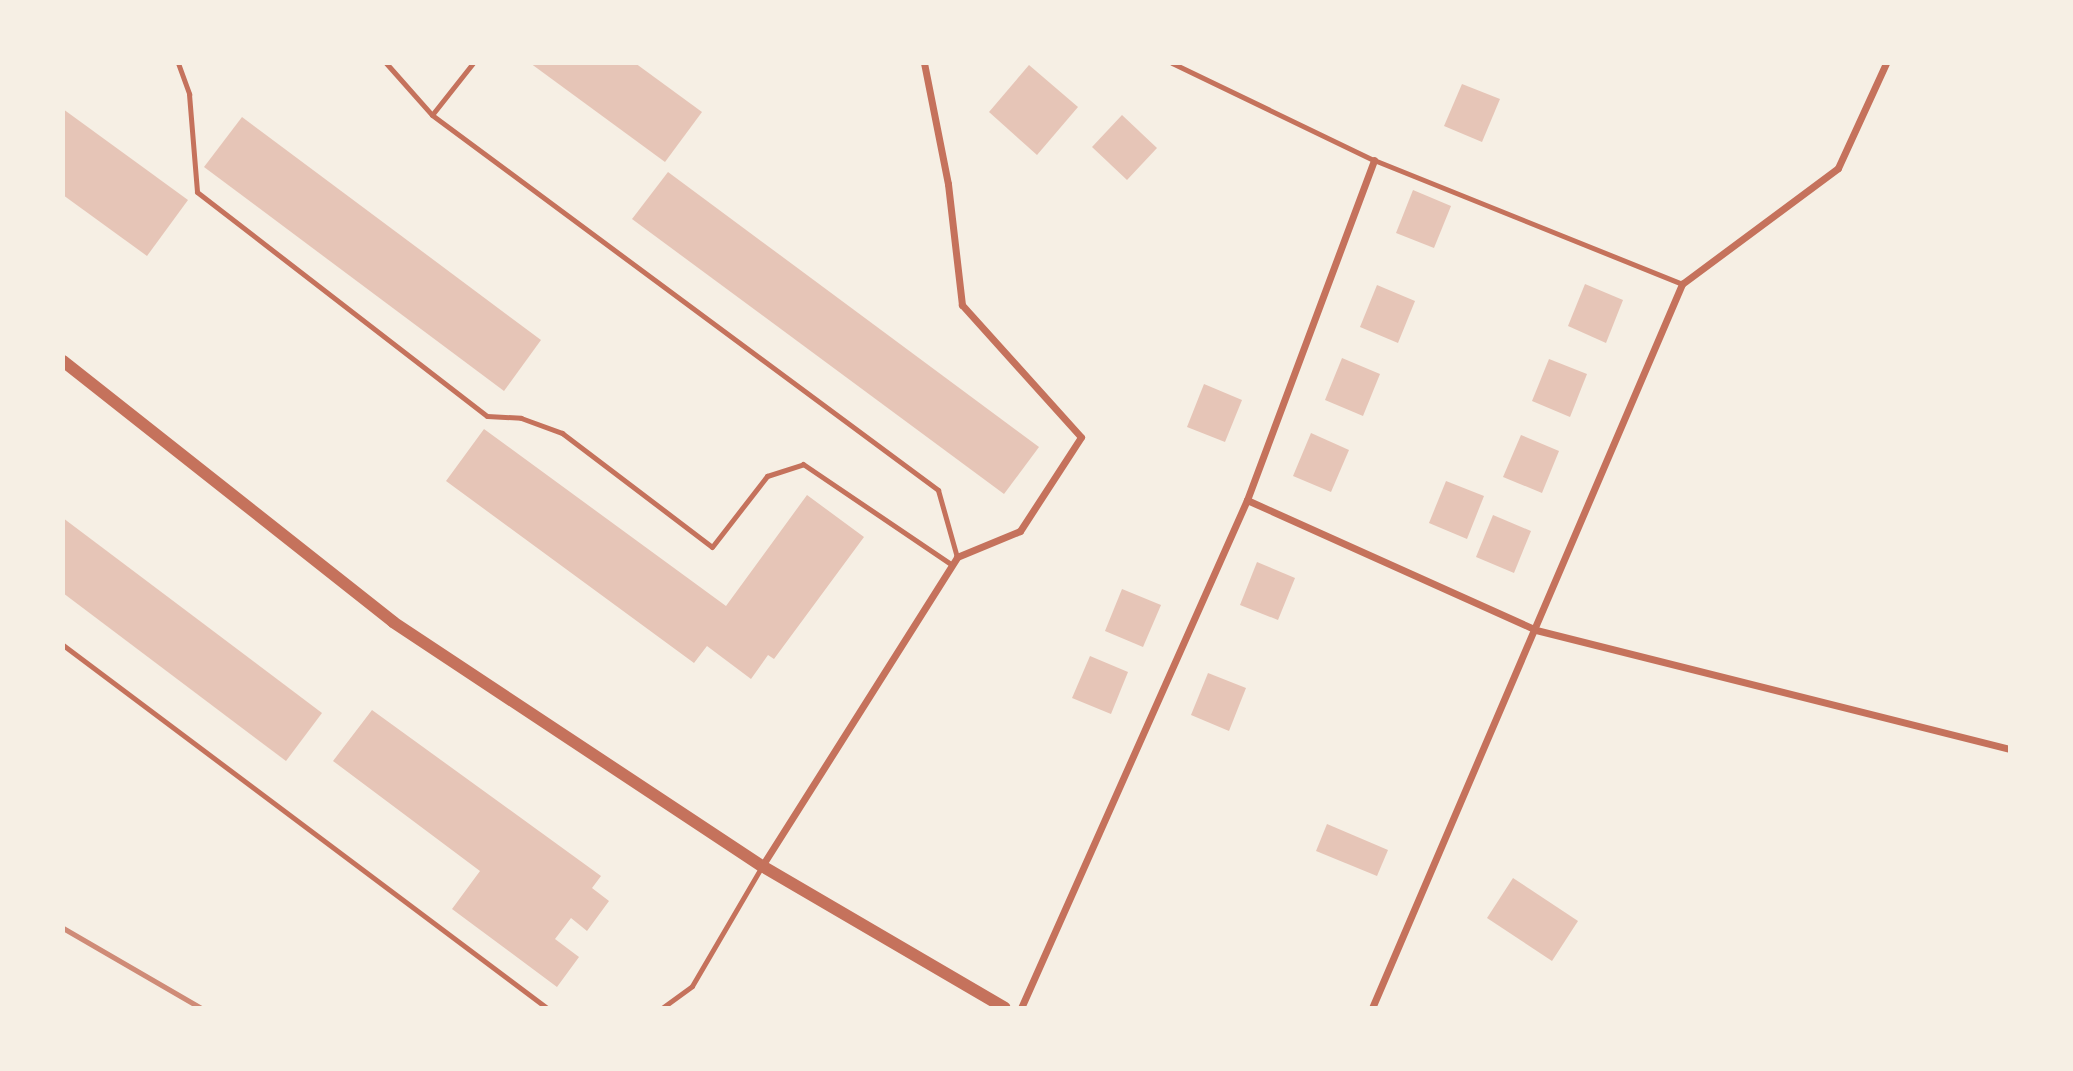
<!DOCTYPE html>
<html>
<head>
<meta charset="utf-8">
<style>
  body { margin:0 }
  #map { position:relative; width:2073px; height:1071px; overflow:hidden; background:#f6efe4; font-family:Inter,sans-serif }
  div>[style] { position:absolute }
  .building>* { inset:0; background:#e6c5b7 }
  .service>* { height:5px; margin:-2.5px; padding:0 2.5px; transform-origin:2.5px; border-radius:2.5px; background:#c5725c }
  .minor>* { height:7px; margin:-3.5px; padding:0 3.5px; transform-origin:3.5px; border-radius:3.5px; background:#c5725c }
  .tertiary>* { height:12px; margin:-6px; padding:0 6px; transform-origin:6px; border-radius:6px; background:#c5725c }
  .rail>* { height:5px; margin:-2.5px; padding:0 2.5px; transform-origin:2.5px; border-radius:2.5px; background:#cf8b77 }
  span { translate:-50% -50%; white-space:nowrap; text-align:center; line-height:1.15; -webkit-text-stroke:5px #f6efe4; paint-order:stroke }
  .frame { position:absolute; inset:0; border:65px solid #f6efe4; pointer-events:none }
</style>
</head>
<body>
<div id="map">
  <div class="building">
    <i style="clip-path:polygon(530px 63px,635px 63px,702px 112px,665px 162px)"></i>
    <i style="clip-path:polygon(1029px 65px,1078px 107px,1037px 155px,989px 112px)"></i>
    <i style="clip-path:polygon(1462px 84px,1500px 99px,1482px 142px,1444px 126px)"></i>
    <i style="clip-path:polygon(63px 109px,188px 200px,147px 256px,63px 195px)"></i>
    <i style="clip-path:polygon(1122px 115px,1157px 148px,1127px 180px,1092px 147px)"></i>
    <i style="clip-path:polygon(242px 117px,541px 340px,504px 391px,204px 167px)"></i>
    <i style="clip-path:polygon(668px 172px,1039px 447px,1004px 494px,632px 219px)"></i>
    <i style="clip-path:polygon(1413px 190px,1451px 206px,1434px 248px,1396px 233px)"></i>
    <i style="clip-path:polygon(1585px 284px,1623px 300px,1606px 343px,1568px 326px)"></i>
    <i style="clip-path:polygon(1377px 285px,1415px 301px,1398px 343px,1360px 327px)"></i>
    <i style="clip-path:polygon(1342px 358px,1380px 374px,1363px 416px,1325px 400px)"></i>
    <i style="clip-path:polygon(1549px 359px,1587px 374px,1570px 417px,1532px 401px)"></i>
    <i style="clip-path:polygon(1204px 384px,1242px 400px,1225px 442px,1187px 427px)"></i>
    <i style="clip-path:polygon(484px 429px,726px 606px,807px 495px,864px 537px,774px 659px,768px 655px,751px 679px,707px 646px,694px 663px,446px 481px)"></i>
    <i style="clip-path:polygon(1311px 433px,1349px 450px,1331px 492px,1293px 476px)"></i>
    <i style="clip-path:polygon(1521px 435px,1559px 451px,1542px 493px,1503px 477px)"></i>
    <i style="clip-path:polygon(1446px 481px,1484px 496px,1467px 539px,1429px 523px)"></i>
    <i style="clip-path:polygon(1493px 515px,1531px 531px,1514px 573px,1476px 557px)"></i>
    <i style="clip-path:polygon(63px 518px,322px 713px,286px 761px,63px 593px)"></i>
    <i style="clip-path:polygon(1257px 562px,1295px 578px,1278px 620px,1240px 605px)"></i>
    <i style="clip-path:polygon(1122px 589px,1161px 605px,1143px 647px,1105px 631px)"></i>
    <i style="clip-path:polygon(1090px 656px,1128px 672px,1111px 714px,1072px 698px)"></i>
    <i style="clip-path:polygon(1208px 673px,1246px 688px,1229px 731px,1191px 715px)"></i>
    <i style="clip-path:polygon(372px 710px,601px 876px,592px 888px,609px 901px,587px 931px,571px 918px,555px 939px,579px 957px,557px 987px,452px 909px,480px 871px,333px 761px)"></i>
    <i style="clip-path:polygon(1327px 824px,1388px 850px,1377px 876px,1316px 851px)"></i>
    <i style="clip-path:polygon(1513px 878px,1578px 921px,1552px 961px,1487px 918px)"></i>
  </div>
  <div class="service">
    <i style="left:178px;top:63px;width:33px;rotate:70deg"></i>
    <i style="left:189px;top:94px;width:98px;rotate:85.3deg"></i>
    <i style="left:197px;top:192px;width:366px;rotate:37.7deg"></i>
    <i style="left:487px;top:416px;width:34px;rotate:3deg"></i>
    <i style="left:521px;top:418px;width:44px;rotate:20.1deg"></i>
    <i style="left:562px;top:433px;width:188px;rotate:37.2deg"></i>
    <i style="left:712px;top:547px;width:90px;rotate:-52.2deg"></i>
    <i style="left:767px;top:476px;width:38px;rotate:-18deg"></i>
    <i style="left:803px;top:464px;width:180px;rotate:34.1deg"></i>
    <i style="left:386px;top:63px;width:69px;rotate:48.5deg"></i>
    <i style="left:473px;top:63px;width:66px;rotate:128.3deg"></i>
    <i style="left:432px;top:115px;width:630px;rotate:36.54deg"></i>
    <i style="left:938px;top:490px;width:70px;rotate:74.2deg"></i>
    <i style="left:1172px;top:63px;width:224px;rotate:25.7deg"></i>
    <i style="left:1374px;top:160px;width:332px;rotate:21.9deg"></i>
    <i style="left:63px;top:645px;width:605px;rotate:36.87deg"></i>
    <i style="left:662px;top:1008px;width:37px;rotate:-36deg"></i>
    <i style="left:692px;top:986px;width:139px;rotate:-59.7deg"></i>
  </div>
  <div class="minor">
    <i style="left:1247px;top:500px;width:317px;rotate:24.2deg"></i>
    <i style="left:1536px;top:630px;width:489px;rotate:14.1deg"></i>
    <i style="left:762px;top:866px;width:365px;rotate:-57.7deg"></i>
    <i style="left:957px;top:557px;width:68px;rotate:-22.4deg"></i>
    <i style="left:1020px;top:531px;width:112px;rotate:-57deg"></i>
    <i style="left:1081px;top:437px;width:178px;rotate:-132deg"></i>
    <i style="left:962px;top:305px;width:122px;rotate:-96.6deg"></i>
    <i style="left:948px;top:184px;width:123px;rotate:-101.2deg"></i>
    <i style="left:1021px;top:1008px;width:556px;rotate:-66.02deg"></i>
    <i style="left:1247px;top:500px;width:363px;rotate:-69.5deg"></i>
    <i style="left:1372px;top:1008px;width:788px;rotate:-66.82deg"></i>
    <i style="left:1682px;top:284px;width:194px;rotate:-36.6deg"></i>
    <i style="left:1838px;top:168px;width:115px;rotate:-65.4deg"></i>
  </div>
  <div class="tertiary">
    <i style="left:63px;top:361px;width:421px;rotate:38.3deg"></i>
    <i style="left:393px;top:622px;width:442px;rotate:33.5deg"></i>
    <i style="left:762px;top:866px;width:281px;rotate:30.3deg"></i>
  </div>
  <div class="rail">
    <i style="left:63px;top:928px;width:160px;rotate:30.1deg"></i>
  </div>
  <div class="frame"></div>
</div>
</body>
</html>
